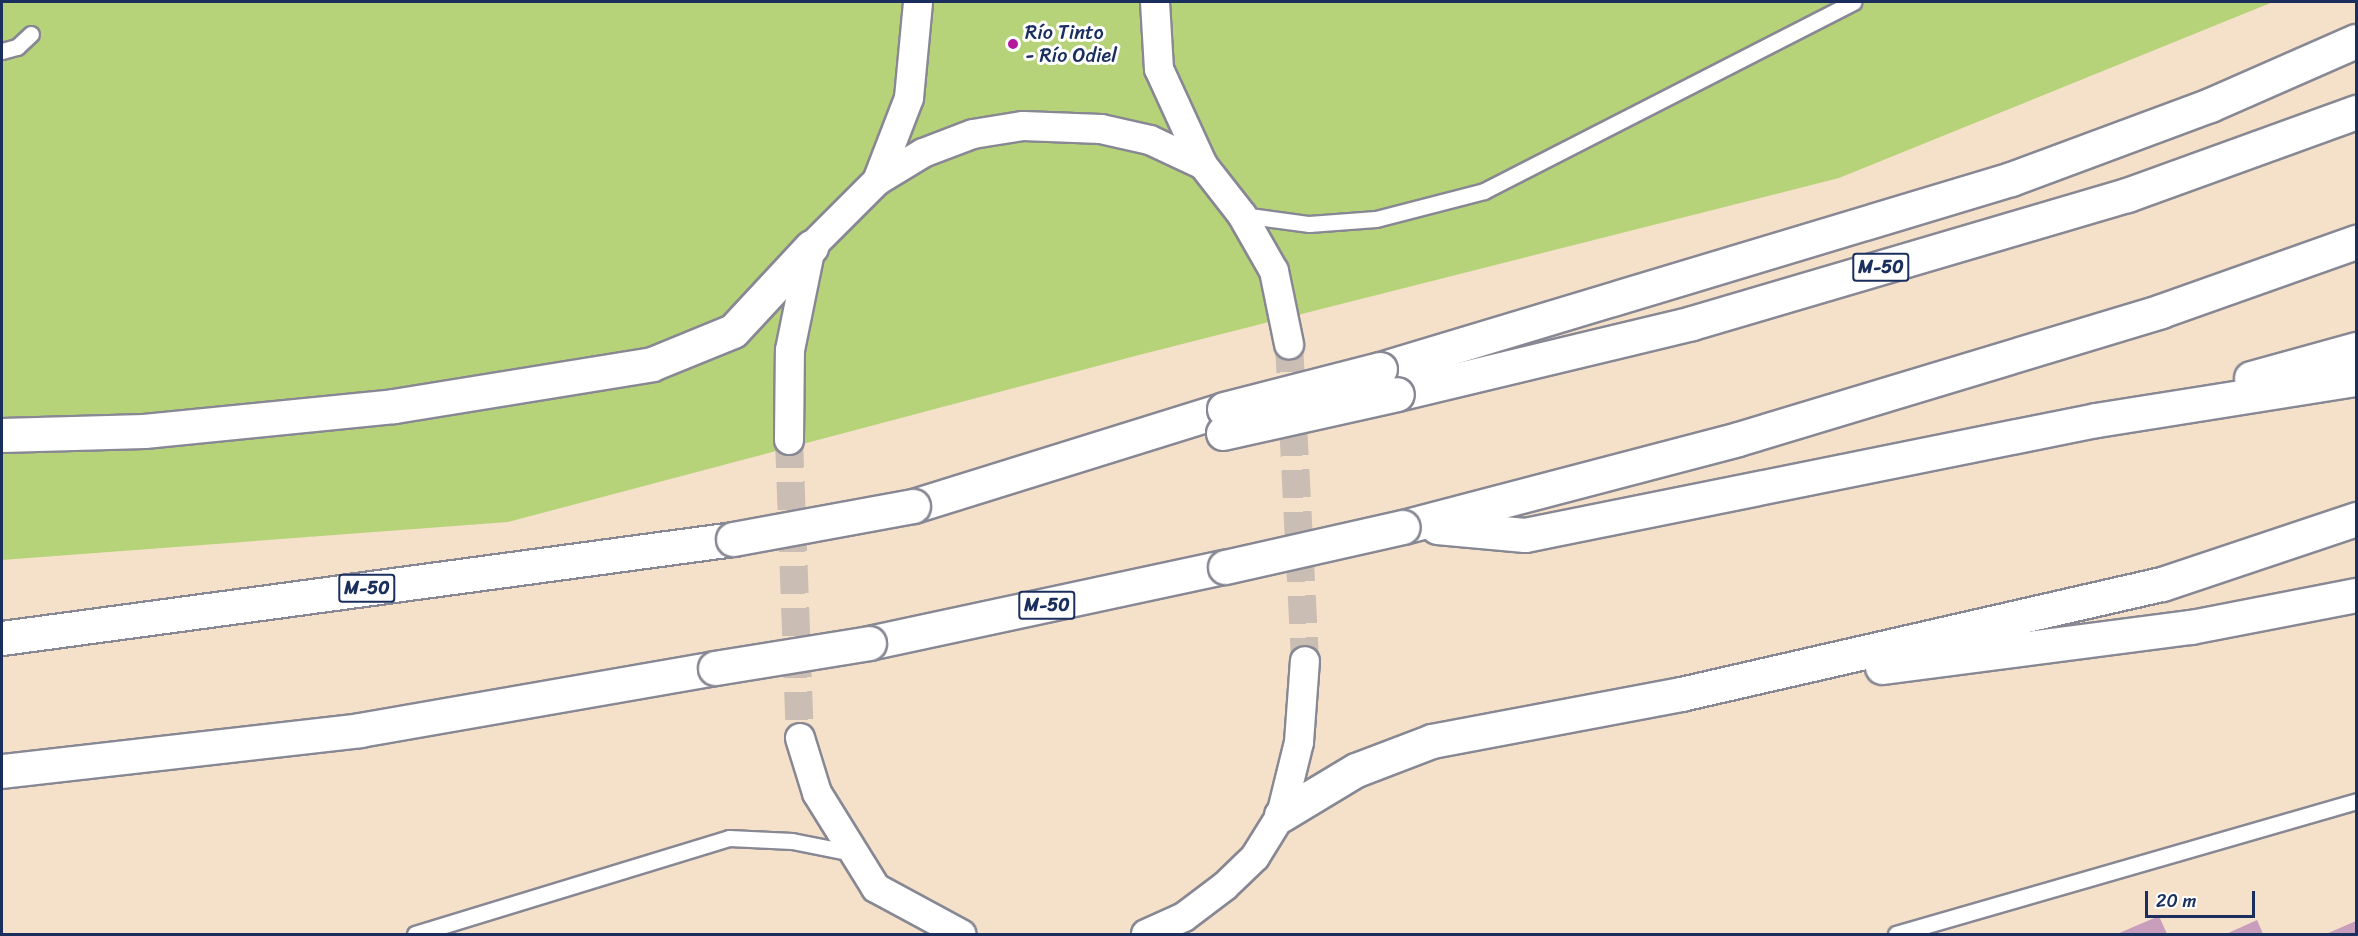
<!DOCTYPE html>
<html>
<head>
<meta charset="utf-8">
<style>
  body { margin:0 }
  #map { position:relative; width:2358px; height:936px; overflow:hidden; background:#f5e1c9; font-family:Sriracha,sans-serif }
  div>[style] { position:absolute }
  .green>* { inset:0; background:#b7d379 }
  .building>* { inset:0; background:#c89ebc }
  .minor-tunnel>* { height:28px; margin-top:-14px; transform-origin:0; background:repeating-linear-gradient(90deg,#c9bdb4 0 28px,transparent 0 42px) }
  .roads { filter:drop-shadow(2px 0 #888894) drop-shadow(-2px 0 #888894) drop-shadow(0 2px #888894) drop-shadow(0 -2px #888894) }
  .service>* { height:15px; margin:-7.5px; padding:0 7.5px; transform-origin:7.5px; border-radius:7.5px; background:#fff }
  .minor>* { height:28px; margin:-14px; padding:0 14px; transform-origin:14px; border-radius:14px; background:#fff }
  .motorway>* { height:33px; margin:-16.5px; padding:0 16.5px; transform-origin:16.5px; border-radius:16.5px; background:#fff }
  .bridges { filter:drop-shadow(2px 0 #888894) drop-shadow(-2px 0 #888894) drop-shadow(0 2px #888894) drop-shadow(0 -2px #888894) }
  .motorway-bridge>* { height:33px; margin:-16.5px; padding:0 16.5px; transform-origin:16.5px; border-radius:16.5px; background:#fff }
  .dots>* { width:16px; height:16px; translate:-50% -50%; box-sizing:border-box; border:3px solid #fff; border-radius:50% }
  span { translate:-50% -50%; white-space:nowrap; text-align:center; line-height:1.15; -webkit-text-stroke:6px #fff; paint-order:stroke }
  .shield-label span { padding:2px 4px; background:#fff; border:2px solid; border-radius:4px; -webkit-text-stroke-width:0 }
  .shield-label { font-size:18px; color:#1b2f5e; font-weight:700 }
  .poi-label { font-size:20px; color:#1b2f5e }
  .left { translate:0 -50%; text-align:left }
  .frame { position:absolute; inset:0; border:3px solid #1b2f5e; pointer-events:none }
  .scale { position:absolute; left:2145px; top:891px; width:110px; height:27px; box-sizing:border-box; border:3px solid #1b2f5e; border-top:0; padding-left:8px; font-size:18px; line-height:21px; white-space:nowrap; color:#1b2f5e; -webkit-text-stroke:4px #fff; paint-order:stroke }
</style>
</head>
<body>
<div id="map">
  <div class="green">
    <i style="clip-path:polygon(2px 2px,2273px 2px,1839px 178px,1139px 355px,508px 522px,2px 560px)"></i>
  </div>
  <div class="building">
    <i style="clip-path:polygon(2159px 916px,2167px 934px,2117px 934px)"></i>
    <i style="clip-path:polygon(2257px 920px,2263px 934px,2226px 934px)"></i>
    <i style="clip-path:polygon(2356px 921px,2356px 934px,2326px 934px)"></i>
  </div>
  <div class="minor-tunnel">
    <i style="left:1289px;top:344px;width:317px;rotate:87.1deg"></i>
    <i style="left:789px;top:440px;width:298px;rotate:87.9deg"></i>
  </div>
  <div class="roads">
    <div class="service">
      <i style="left:2px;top:51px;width:16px;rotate:-15deg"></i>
      <i style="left:17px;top:47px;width:19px;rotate:-43deg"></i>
      <i style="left:1242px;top:215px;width:68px;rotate:7.7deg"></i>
      <i style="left:1309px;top:224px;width:67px;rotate:-4.3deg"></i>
      <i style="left:1376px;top:219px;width:112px;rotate:-14.5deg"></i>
      <i style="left:1484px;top:191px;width:415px;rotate:-27.1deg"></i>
      <i style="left:415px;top:934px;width:328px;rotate:-17deg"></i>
      <i style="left:729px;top:838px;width:63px;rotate:2.7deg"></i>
      <i style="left:792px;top:841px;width:61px;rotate:11.3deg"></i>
      <i style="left:1896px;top:934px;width:479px;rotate:-16.1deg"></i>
    </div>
    <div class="minor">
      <i style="left:1155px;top:2px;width:67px;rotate:86.6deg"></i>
      <i style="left:1159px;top:69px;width:106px;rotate:65.4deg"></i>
      <i style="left:877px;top:181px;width:89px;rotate:-68.9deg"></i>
      <i style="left:909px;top:98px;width:96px;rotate:-84.6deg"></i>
      <i style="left:789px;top:440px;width:90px;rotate:-89.4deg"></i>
      <i style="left:790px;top:350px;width:105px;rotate:-78.5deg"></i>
      <i style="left:811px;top:247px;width:93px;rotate:-45deg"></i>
      <i style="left:877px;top:181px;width:54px;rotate:-31.3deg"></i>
      <i style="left:923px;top:153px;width:53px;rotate:-20.8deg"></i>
      <i style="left:973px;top:134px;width:51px;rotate:-9.1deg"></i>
      <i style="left:1023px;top:126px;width:78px;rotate:2.2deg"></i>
      <i style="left:1101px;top:129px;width:50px;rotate:12.7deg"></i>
      <i style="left:1150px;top:140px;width:59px;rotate:25.3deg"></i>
      <i style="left:1203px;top:165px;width:63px;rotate:52deg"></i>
      <i style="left:1242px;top:215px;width:64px;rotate:60.3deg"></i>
      <i style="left:1274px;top:271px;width:75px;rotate:78.4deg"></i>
      <i style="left:800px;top:738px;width:58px;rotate:72.8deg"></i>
      <i style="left:817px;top:793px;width:112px;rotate:58.2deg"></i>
      <i style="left:876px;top:888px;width:97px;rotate:28.4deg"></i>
      <i style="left:1146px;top:934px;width:42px;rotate:-24.1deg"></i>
      <i style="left:1184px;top:917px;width:51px;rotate:-37.1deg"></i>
      <i style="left:1225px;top:886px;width:42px;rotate:-44deg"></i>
      <i style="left:1255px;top:857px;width:49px;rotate:-58.2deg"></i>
      <i style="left:1281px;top:815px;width:75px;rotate:-76.1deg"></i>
      <i style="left:1299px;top:742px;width:81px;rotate:-85.8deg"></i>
    </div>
    <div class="motorway">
      <i style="left:1380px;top:369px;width:659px;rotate:-16.76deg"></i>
      <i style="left:2011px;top:179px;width:212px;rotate:-20.4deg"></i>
      <i style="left:2210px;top:105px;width:159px;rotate:-23.7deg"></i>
      <i style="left:2251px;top:378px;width:109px;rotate:-15.4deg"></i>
      <i style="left:1397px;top:394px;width:303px;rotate:-13.5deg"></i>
      <i style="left:1692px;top:323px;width:453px;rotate:-16.4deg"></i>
      <i style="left:2127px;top:195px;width:244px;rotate:-19.9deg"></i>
      <i style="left:2px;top:435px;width:142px;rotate:-1.6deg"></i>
      <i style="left:144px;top:431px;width:251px;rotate:-5.7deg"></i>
      <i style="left:394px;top:406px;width:261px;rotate:-9.2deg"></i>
      <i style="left:652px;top:364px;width:87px;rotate:-22.2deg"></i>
      <i style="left:733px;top:331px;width:115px;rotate:-47.1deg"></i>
      <i style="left:913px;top:506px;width:326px;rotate:-17.3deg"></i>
      <i style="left:1403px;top:527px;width:346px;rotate:-14.7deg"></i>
      <i style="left:1738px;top:439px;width:442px;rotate:-16.8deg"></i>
      <i style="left:2161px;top:311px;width:207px;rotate:-19.5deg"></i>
      <i style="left:1437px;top:527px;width:88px;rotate:5.2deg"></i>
      <i style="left:1525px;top:535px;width:582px;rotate:-11.39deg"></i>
      <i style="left:2096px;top:420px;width:263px;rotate:-9deg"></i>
      <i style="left:2px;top:638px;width:738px;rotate:-7.71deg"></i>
      <i style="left:869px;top:643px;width:364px;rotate:-12.1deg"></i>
      <i style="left:1882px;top:667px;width:312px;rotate:-7.4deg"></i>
      <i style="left:2191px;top:627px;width:168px;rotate:-11deg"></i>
      <i style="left:2px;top:771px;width:360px;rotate:-6.5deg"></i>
      <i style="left:360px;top:730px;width:360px;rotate:-9.9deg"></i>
      <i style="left:1281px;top:815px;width:87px;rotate:-31deg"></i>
      <i style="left:1356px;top:770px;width:81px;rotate:-20.9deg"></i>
      <i style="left:1432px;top:741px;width:253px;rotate:-10.7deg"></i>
      <i style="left:1681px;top:694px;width:493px;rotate:-12.9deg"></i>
      <i style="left:2162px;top:584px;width:205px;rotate:-18.5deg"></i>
    </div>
  </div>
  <div class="bridges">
    <div class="motorway-bridge">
      <i style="left:1224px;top:409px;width:161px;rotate:-14.4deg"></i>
      <i style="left:1223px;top:433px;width:178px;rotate:-12.6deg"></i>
      <i style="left:733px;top:539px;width:183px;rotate:-10.4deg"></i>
      <i style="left:1225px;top:567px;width:182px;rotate:-12.7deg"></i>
      <i style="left:715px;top:668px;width:156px;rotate:-9.2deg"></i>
    </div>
  </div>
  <div class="dots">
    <i style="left:1013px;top:44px;background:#b5179e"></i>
  </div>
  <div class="shield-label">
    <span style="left:1881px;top:267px">M-50</span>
    <span style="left:367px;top:588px">M-50</span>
    <span style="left:1047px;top:605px">M-50</span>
  </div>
  <div class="poi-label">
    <span class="left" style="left:1025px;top:44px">Río Tinto<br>- Río Odiel</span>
  </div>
  <div class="frame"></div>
  <div class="scale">20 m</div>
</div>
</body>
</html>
